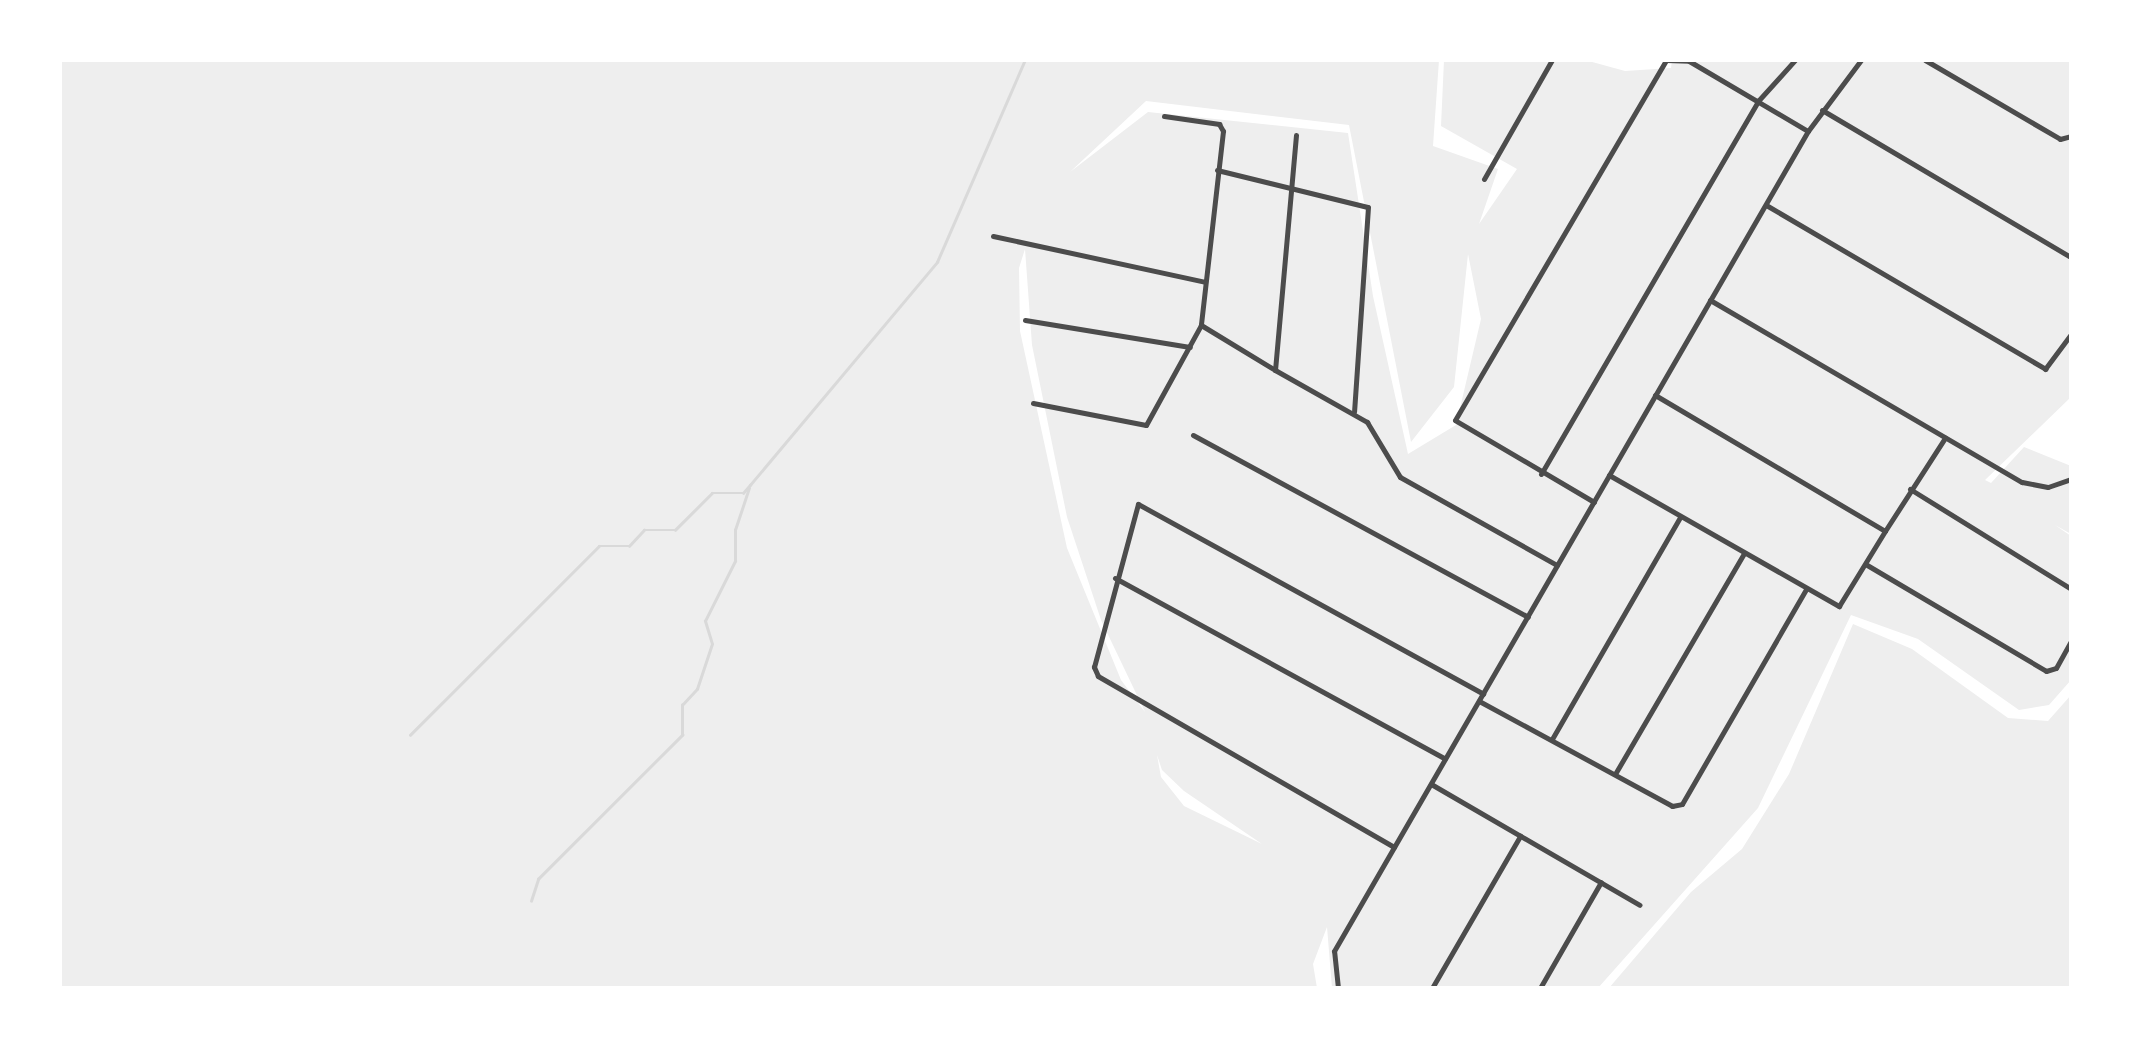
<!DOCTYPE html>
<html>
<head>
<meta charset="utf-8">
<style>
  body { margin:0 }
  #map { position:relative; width:2131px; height:1048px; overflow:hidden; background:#fff; font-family:"IBM Plex Sans",sans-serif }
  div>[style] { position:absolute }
  .green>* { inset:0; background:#eee }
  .stream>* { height:2.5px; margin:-1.25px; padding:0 1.25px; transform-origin:1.25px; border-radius:1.25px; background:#d9d9d9 }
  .minor>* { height:5px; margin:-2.5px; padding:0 2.5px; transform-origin:2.5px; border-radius:2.5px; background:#4c4c4c }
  span { translate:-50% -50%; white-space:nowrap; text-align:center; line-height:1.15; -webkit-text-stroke:8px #fff; paint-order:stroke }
  .frame { position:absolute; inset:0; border:62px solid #fff; pointer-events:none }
</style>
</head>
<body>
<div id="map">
  <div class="green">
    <i style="clip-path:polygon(evenodd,60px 60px,1439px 60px,1433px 146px,1498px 169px,1479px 224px,1517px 169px,1441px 126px,1444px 60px,1585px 60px,1625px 71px,1671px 68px,1672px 60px,2071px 60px,2071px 397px,1985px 480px,1991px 483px,2024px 447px,2071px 466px,2071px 534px,2055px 525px,2071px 536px,2071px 680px,2049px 705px,2019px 710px,1918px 639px,1851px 615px,1758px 808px,1598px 988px,1332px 988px,1327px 927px,1313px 964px,1317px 988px,60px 988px,60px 60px,1146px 101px,1349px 125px,1411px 442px,1454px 387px,1468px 254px,1481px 319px,1456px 425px,1408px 454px,1373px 296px,1348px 133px,1148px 112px,1070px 172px,1146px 101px,60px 60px,1025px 249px,1032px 345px,1067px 517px,1101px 620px,1145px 712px,1121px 680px,1067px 548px,1020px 331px,1019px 268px,1025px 249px,60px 60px,1157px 755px,1162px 770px,1184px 791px,1262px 844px,1184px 806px,1161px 777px,1157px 755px)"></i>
    <i style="clip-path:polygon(1853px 624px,1912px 649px,2008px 718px,2048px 721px,2071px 695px,2071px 988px,1609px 988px,1691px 892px,1742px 849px,1789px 774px)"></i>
  </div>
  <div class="stream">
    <i style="left:410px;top:735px;width:267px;rotate:-45deg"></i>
    <i style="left:599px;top:546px;width:30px"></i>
    <i style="left:629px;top:546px;width:22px;rotate:-47deg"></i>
    <i style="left:644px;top:530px;width:31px"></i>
    <i style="left:675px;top:530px;width:52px;rotate:-45deg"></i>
    <i style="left:712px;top:493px;width:31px"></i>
    <i style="left:743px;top:493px;width:11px;rotate:-49deg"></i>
    <i style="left:750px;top:485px;width:291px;rotate:-50deg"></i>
    <i style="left:937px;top:262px;width:220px;rotate:-66.5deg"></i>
    <i style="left:531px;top:901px;width:23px;rotate:-72deg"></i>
    <i style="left:538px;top:879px;width:204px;rotate:-45deg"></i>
    <i style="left:682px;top:735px;width:30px;rotate:-90deg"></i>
    <i style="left:682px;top:705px;width:22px;rotate:-47deg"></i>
    <i style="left:697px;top:689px;width:47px;rotate:-71.6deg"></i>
    <i style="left:712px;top:644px;width:24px;rotate:-107deg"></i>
    <i style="left:705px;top:621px;width:67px;rotate:-63.4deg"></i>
    <i style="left:735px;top:561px;width:31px;rotate:-90deg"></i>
    <i style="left:735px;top:530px;width:44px;rotate:-71.6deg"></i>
  </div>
  <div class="minor">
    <i style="left:1666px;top:60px;width:23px;rotate:2deg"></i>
    <i style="left:1689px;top:61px;width:138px;rotate:30.5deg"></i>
    <i style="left:1925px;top:60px;width:156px;rotate:30.3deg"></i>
    <i style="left:2060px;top:139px;width:11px;rotate:-15deg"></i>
    <i style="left:1822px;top:110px;width:289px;rotate:30.6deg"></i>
    <i style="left:1164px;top:116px;width:56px;rotate:8.3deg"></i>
    <i style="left:1219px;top:124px;width:8px;rotate:60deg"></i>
    <i style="left:1223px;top:131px;width:195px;rotate:96.5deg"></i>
    <i style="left:1201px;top:325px;width:87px;rotate:31.3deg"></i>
    <i style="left:1296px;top:135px;width:236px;rotate:95.1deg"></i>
    <i style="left:1275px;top:370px;width:106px;rotate:29.5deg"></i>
    <i style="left:1367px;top:422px;width:64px;rotate:59deg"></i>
    <i style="left:1400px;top:477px;width:180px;rotate:29.3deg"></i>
    <i style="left:1217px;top:170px;width:155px;rotate:13.8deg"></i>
    <i style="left:1368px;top:207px;width:205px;rotate:93.9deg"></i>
    <i style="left:1484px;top:179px;width:137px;rotate:-60.3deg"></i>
    <i style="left:1766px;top:205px;width:324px;rotate:30.4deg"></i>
    <i style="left:2045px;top:369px;width:44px;rotate:-53.4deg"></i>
    <i style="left:993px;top:236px;width:217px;rotate:12.2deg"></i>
    <i style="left:1710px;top:300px;width:361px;rotate:30.3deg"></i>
    <i style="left:2022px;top:482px;width:26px;rotate:11deg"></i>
    <i style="left:2048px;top:487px;width:24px;rotate:-19deg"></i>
    <i style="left:1025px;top:320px;width:167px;rotate:9.3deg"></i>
    <i style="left:1655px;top:395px;width:267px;rotate:30.6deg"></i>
    <i style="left:1885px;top:531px;width:111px;rotate:-57.2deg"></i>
    <i style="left:1033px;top:403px;width:115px;rotate:11deg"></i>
    <i style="left:1146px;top:425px;width:114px;rotate:-61.2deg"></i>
    <i style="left:1193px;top:435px;width:381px;rotate:28.5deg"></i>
    <i style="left:1541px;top:474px;width:432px;rotate:-59.8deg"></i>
    <i style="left:1758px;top:101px;width:55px;rotate:-47.9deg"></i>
    <i style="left:1609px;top:475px;width:265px;rotate:29.7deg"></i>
    <i style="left:1839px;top:606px;width:88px;rotate:-58.5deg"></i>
    <i style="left:1910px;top:489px;width:190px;rotate:31.8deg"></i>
    <i style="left:1594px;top:502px;width:161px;rotate:-149.5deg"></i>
    <i style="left:1455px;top:420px;width:417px;rotate:-59.6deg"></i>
    <i style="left:1867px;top:565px;width:208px;rotate:30.6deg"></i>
    <i style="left:2046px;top:671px;width:10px;rotate:-17deg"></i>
    <i style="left:2056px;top:668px;width:31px;rotate:-61deg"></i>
    <i style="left:1115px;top:578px;width:376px;rotate:28.7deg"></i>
    <i style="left:1479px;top:701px;width:220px;rotate:28.5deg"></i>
    <i style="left:1672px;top:806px;width:10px;rotate:-11deg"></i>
    <i style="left:1682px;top:804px;width:248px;rotate:-60deg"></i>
    <i style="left:1552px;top:739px;width:256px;rotate:-60deg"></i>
    <i style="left:1615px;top:774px;width:256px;rotate:-59.7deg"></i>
    <i style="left:1431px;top:784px;width:241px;rotate:30.1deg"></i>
    <i style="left:1394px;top:847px;width:342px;rotate:-150deg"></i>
    <i style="left:1098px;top:676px;width:10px;rotate:-114deg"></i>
    <i style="left:1094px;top:667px;width:169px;rotate:-74.9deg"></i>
    <i style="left:1138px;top:504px;width:394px;rotate:28.8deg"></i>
    <i style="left:1338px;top:988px;width:37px;rotate:-96deg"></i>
    <i style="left:1334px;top:951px;width:947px;rotate:-59.97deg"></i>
    <i style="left:1808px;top:131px;width:89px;rotate:-53.3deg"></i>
    <i style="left:1432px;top:988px;width:176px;rotate:-59.9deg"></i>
    <i style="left:1540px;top:988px;width:122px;rotate:-60.1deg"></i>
  </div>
  <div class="frame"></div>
</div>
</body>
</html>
